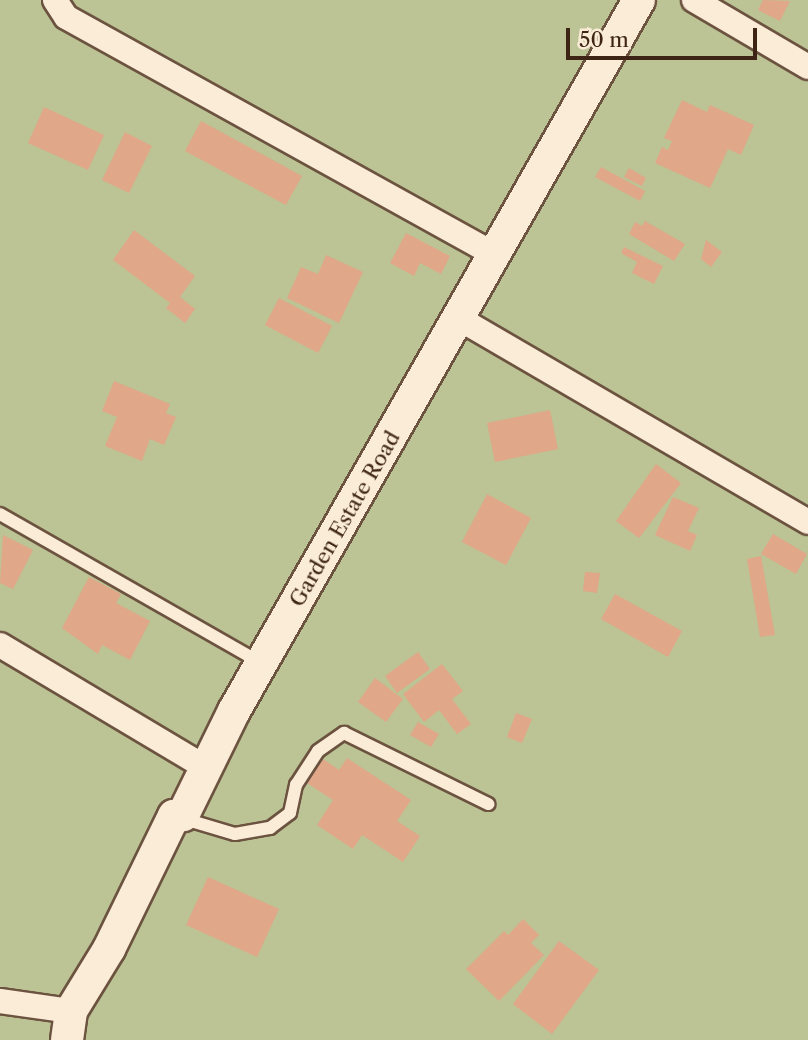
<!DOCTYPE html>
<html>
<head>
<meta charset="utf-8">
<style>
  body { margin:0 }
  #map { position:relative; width:808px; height:1040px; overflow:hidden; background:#f8e1c2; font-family:"Libre Caslon Text",serif }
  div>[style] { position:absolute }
  .green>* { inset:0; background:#bcc394 }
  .building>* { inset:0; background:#e0a789 }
  .roads { filter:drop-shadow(2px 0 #6c5340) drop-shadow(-2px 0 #6c5340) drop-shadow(0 2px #6c5340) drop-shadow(0 -2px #6c5340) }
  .service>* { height:12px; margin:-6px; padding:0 6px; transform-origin:6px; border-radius:6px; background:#faecd7 }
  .minor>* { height:24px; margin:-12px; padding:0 12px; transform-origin:12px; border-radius:12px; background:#faecd7 }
  .tertiary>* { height:32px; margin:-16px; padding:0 16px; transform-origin:16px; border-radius:16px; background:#faecd7 }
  span { translate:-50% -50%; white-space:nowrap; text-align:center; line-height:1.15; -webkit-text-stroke:6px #faecd7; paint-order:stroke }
  .street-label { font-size:21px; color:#3e2414 }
  .scale { position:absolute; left:566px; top:28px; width:191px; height:32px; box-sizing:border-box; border:4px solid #3e2414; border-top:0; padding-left:9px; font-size:21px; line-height:24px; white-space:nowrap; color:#3e2414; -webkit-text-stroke:5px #faecd7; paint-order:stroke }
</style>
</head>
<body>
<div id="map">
  <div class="green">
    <i style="clip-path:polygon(0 0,808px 0,808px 1040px,0 1040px)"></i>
  </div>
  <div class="building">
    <i style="clip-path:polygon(763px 0,790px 1px,780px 21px,758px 10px)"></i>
    <i style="clip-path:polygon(682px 100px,707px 112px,710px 105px,754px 125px,741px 155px,728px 149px,710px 188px,655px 163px,662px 147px,668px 150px,672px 141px,664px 138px)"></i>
    <i style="clip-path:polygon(44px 107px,104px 135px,88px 170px,28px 143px)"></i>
    <i style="clip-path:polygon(201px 121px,302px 176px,286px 205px,185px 151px)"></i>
    <i style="clip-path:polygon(125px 132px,152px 146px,129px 193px,102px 180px)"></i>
    <i style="clip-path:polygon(601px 167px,645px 191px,640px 201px,595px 177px)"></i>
    <i style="clip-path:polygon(629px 168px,646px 178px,642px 186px,624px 177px)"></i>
    <i style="clip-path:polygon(645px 221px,685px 244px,674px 261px,629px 234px,635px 222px,642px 226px)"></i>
    <i style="clip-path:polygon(134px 230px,195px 276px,180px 297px,195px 309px,185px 323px,166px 308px,170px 303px,113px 260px)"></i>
    <i style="clip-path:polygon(406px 233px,450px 256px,441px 274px,420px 263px,414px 276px,390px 263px)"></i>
    <i style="clip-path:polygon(706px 240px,722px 252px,711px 267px,701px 259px)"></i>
    <i style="clip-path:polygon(624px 247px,663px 266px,654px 284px,632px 273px,637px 262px,621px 253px)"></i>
    <i style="clip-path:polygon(326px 255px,363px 272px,339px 323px,287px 298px,301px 267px,318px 274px)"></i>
    <i style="clip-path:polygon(279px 298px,332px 326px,318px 353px,265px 325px)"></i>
    <i style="clip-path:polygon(114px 381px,170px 404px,166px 413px,176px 417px,164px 445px,150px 439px,142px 461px,105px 446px,117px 417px,102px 411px)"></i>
    <i style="clip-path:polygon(550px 410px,558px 449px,495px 462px,487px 423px)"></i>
    <i style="clip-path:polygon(656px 464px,681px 483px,639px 538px,616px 521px)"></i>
    <i style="clip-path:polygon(487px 494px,531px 518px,506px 565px,462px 542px)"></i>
    <i style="clip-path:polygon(673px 497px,699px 508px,688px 531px,697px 535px,690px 551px,655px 535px)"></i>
    <i style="clip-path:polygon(773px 534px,807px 554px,796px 574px,761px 554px)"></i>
    <i style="clip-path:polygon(3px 535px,33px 550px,13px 589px,0 583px)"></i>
    <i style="clip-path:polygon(761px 556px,775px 635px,760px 637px,747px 559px)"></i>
    <i style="clip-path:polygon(585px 572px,600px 573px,597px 593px,583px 591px)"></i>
    <i style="clip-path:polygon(89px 577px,121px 594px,116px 603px,150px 621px,130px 660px,102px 645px,98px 654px,62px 628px)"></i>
    <i style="clip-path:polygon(615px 594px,682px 631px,668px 657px,601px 619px)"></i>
    <i style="clip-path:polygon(418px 652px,430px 669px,397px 693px,385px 676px)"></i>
    <i style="clip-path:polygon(442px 664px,463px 691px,452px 699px,471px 724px,457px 734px,439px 710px,424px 722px,403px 694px)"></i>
    <i style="clip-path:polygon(375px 678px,403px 699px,386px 722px,358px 702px)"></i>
    <i style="clip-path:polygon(516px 713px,532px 719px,522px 743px,507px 737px)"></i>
    <i style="clip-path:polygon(418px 722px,439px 734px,431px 747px,410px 735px)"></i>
    <i style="clip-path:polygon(347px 758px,411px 800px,397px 821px,420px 836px,403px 862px,362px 835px,353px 849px,317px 825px,333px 800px,307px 783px,323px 759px,339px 770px)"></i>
    <i style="clip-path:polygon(208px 877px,279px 909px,257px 957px,186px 925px)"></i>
    <i style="clip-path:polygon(523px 919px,539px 935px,531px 943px,544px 955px,499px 1001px,466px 969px,504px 931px,508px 935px)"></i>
    <i style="clip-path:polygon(559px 941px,599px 970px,552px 1034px,513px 1004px)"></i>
  </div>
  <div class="roads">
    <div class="service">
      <i style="left:0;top:514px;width:301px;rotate:29.7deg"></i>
      <i style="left:181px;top:818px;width:56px;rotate:16.5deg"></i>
      <i style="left:235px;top:834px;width:36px;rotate:-10deg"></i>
      <i style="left:270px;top:828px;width:25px;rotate:-37deg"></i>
      <i style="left:290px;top:813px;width:29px;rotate:-78deg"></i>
      <i style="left:296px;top:785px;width:40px;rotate:-57.1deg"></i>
      <i style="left:318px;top:751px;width:32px;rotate:-35deg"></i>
      <i style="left:344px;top:733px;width:161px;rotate:26.2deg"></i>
    </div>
    <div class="minor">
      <i style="left:55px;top:0;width:20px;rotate:57deg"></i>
      <i style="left:66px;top:17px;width:489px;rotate:29deg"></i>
      <i style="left:694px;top:0;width:132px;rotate:30.4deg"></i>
      <i style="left:458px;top:318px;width:405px;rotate:30.2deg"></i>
      <i style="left:0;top:645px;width:242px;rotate:30.8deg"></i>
      <i style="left:0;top:1001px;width:72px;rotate:8deg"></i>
    </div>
    <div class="tertiary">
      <i style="left:67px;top:1040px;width:29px;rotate:-82deg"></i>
      <i style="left:71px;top:1011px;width:73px;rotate:-58.5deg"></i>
      <i style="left:109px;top:949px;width:148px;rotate:-64deg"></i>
      <i style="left:174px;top:816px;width:9px;rotate:-6deg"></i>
      <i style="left:183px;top:815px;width:116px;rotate:-63.9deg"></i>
      <i style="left:234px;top:711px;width:818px;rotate:-60.33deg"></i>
    </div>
  </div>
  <div class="street-label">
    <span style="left:345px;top:519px;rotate:-60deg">Garden Estate Road</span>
  </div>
  <div class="scale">50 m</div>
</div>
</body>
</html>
